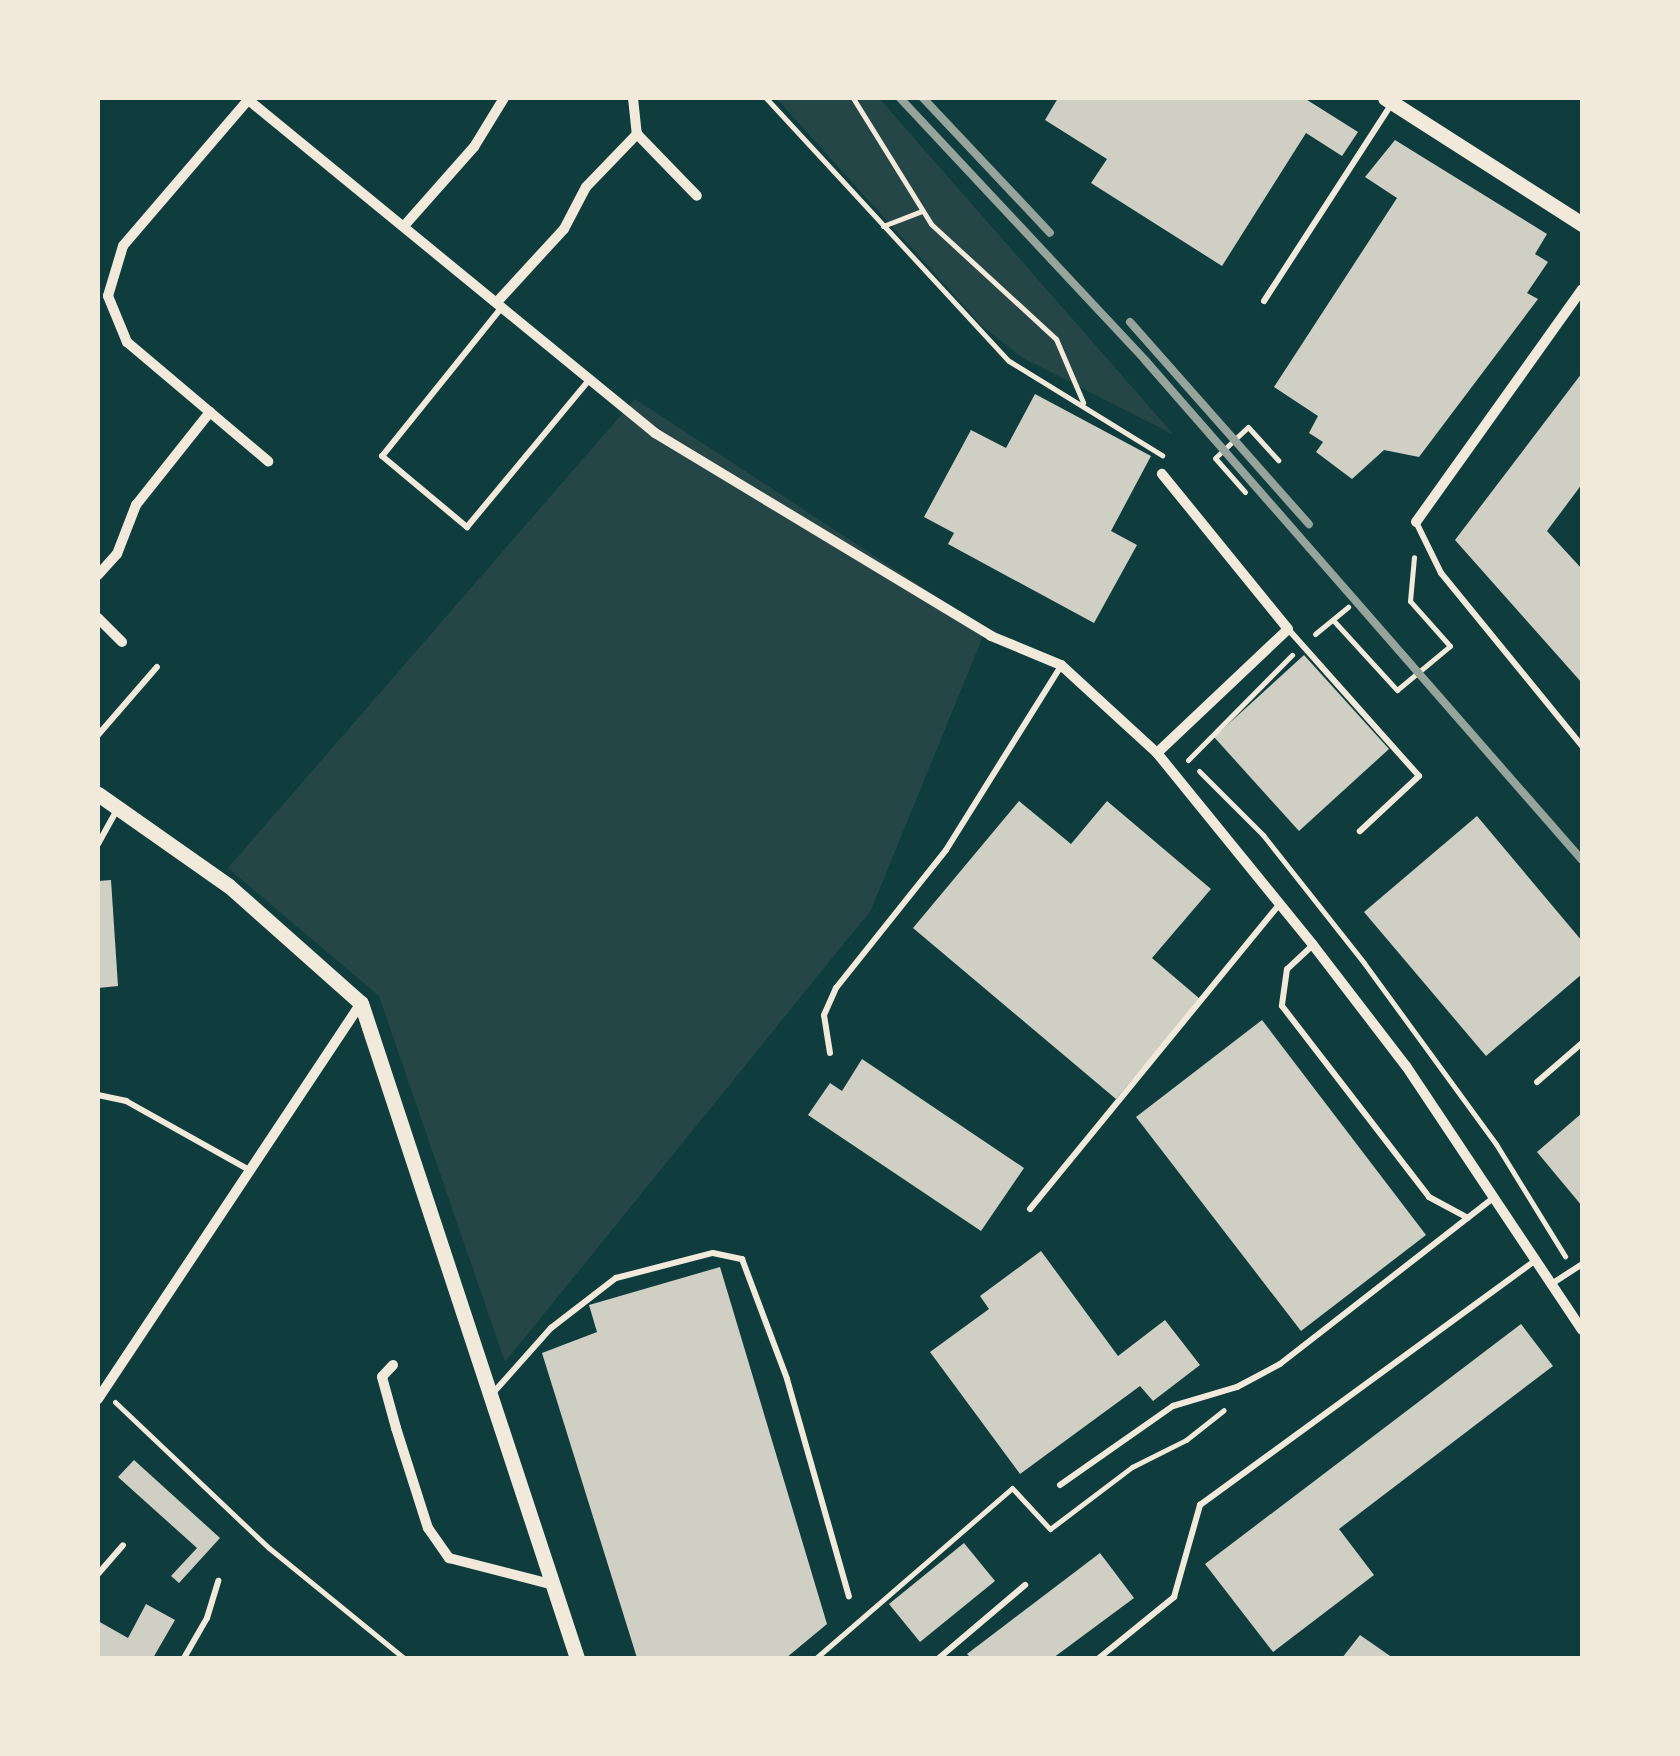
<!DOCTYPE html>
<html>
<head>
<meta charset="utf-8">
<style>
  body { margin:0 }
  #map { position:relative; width:1680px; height:1756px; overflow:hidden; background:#0f3d3e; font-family:Commissioner,sans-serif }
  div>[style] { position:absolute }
  .green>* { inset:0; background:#244646 }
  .building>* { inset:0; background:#cfcfc3 }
  .path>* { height:5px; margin:-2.5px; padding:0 2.5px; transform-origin:2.5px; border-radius:2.5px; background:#f1e9da }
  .service>* { height:6px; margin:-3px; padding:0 3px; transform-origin:3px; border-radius:3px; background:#f1e9da }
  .minor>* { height:10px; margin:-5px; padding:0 5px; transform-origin:5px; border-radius:5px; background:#f1e9da }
  .tertiary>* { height:15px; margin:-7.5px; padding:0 7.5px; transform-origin:7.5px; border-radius:7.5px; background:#f1e9da }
  .rail>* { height:8px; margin:-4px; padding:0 4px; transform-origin:4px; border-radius:4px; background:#97a49c }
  span { translate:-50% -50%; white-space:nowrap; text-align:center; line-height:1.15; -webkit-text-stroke:8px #f1e9da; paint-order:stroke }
  .frame { position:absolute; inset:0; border:100px solid #f1e9da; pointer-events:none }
</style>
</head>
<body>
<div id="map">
  <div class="green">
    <i style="clip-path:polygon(776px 98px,879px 98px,1174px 435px,1023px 358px,983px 327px)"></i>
    <i style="clip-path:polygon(635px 399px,986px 629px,871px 910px,505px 1362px,379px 996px,228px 868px)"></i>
  </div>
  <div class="building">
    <i style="clip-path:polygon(1058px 98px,1304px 98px,1358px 132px,1342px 156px,1306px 133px,1222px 266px,1091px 183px,1107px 159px,1045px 120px)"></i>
    <i style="clip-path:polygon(1395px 140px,1547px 234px,1535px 254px,1548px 262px,1527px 293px,1538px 299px,1419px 457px,1384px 450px,1352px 479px,1316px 452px,1323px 442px,1309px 433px,1318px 416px,1274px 387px,1397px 198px,1365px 177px)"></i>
    <i style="clip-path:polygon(1582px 373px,1582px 484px,1547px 531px,1582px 569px,1582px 683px,1455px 540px)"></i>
    <i style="clip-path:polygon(1035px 394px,1151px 456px,1111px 531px,1137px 545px,1094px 623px,948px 544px,954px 533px,924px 517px,971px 430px,1006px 448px)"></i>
    <i style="clip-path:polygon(1304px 655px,1389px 749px,1299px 831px,1214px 737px)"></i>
    <i style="clip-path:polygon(1019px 801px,1071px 844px,1107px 801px,1211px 889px,1152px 958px,1200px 999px,1116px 1099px,913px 928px)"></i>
    <i style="clip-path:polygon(1477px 816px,1582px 941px,1582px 974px,1486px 1056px,1364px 912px)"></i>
    <i style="clip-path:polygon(111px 880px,118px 986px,98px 988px,98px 881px)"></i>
    <i style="clip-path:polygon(1262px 1020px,1426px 1235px,1301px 1331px,1136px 1117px)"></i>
    <i style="clip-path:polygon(862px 1059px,1024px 1168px,981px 1231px,808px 1115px,830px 1083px,842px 1091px)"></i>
    <i style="clip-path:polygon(1582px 1113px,1582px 1206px,1537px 1152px)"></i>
    <i style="clip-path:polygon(1041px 1251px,1118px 1356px,1165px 1320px,1200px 1365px,1153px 1401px,1140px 1386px,1020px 1474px,930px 1352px,989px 1309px,980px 1296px)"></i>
    <i style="clip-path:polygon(720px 1267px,827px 1624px,786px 1658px,637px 1658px,542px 1353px,597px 1332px,589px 1305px)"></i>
    <i style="clip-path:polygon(1521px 1324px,1553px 1366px,1339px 1529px,1374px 1575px,1273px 1652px,1205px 1564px)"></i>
    <i style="clip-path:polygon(134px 1460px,220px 1538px,179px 1583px,171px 1576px,197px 1548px,118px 1477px)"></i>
    <i style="clip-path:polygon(964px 1543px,995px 1581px,920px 1642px,889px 1604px)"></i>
    <i style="clip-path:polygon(1100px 1553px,1134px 1598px,1053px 1658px,971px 1658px,967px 1654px)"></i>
    <i style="clip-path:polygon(146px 1604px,175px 1620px,153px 1658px,98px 1657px,98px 1621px,128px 1638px)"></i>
    <i style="clip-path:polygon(1360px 1635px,1393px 1658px,1342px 1658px)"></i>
  </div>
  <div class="path">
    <i style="left:766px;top:98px;width:358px;rotate:47.3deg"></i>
    <i style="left:1009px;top:361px;width:180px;rotate:31.6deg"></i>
    <i style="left:853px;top:98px;width:148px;rotate:58.2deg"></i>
    <i style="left:931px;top:224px;width:170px;rotate:42.6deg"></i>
    <i style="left:1056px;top:339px;width:69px;rotate:66.8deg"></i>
    <i style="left:883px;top:226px;width:42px;rotate:-21deg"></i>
    <i style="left:1245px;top:492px;width:45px;rotate:-131.4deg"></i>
    <i style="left:1215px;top:458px;width:45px;rotate:-43.2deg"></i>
    <i style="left:1248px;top:427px;width:45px;rotate:47.7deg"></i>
    <i style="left:1333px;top:620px;width:95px;rotate:47.6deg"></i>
    <i style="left:1397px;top:690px;width:69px;rotate:-39.7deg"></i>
    <i style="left:1450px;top:646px;width:60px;rotate:-131.6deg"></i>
    <i style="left:1410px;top:601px;width:44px;rotate:-84.8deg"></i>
    <i style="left:1315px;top:634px;width:43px;rotate:-39.3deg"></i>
    <i style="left:1188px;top:760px;width:148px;rotate:-45.3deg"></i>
    <i style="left:1199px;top:771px;width:91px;rotate:45deg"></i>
    <i style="left:1263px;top:835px;width:163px;rotate:51.7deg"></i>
    <i style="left:1364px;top:963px;width:224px;rotate:53.9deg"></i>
    <i style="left:1496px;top:1144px;width:132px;rotate:58.4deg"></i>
    <i style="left:115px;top:1402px;width:212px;rotate:43.5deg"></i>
    <i style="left:269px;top:1548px;width:174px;rotate:39.2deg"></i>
    <i style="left:816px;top:1658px;width:259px;rotate:-40.9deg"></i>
    <i style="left:1012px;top:1488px;width:56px;rotate:47.2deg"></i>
    <i style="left:1050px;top:1529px;width:103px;rotate:-37.1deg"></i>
    <i style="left:1132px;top:1467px;width:60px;rotate:-26.6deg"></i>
    <i style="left:1186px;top:1440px;width:48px;rotate:-38.3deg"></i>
  </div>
  <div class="service">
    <i style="left:1264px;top:301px;width:234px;rotate:-57.1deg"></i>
    <i style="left:502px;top:307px;width:191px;rotate:128.8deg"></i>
    <i style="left:382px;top:456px;width:111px;rotate:39.9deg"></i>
    <i style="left:467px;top:527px;width:191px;rotate:-50.3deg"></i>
    <i style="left:1416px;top:522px;width:57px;rotate:63.9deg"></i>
    <i style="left:1441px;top:573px;width:223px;rotate:50.8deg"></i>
    <i style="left:1288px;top:629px;width:197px;rotate:48.3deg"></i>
    <i style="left:1419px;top:776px;width:81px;rotate:137deg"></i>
    <i style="left:98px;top:735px;width:90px;rotate:-49.1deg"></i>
    <i style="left:98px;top:844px;width:38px;rotate:-61deg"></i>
    <i style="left:1313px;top:945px;width:35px;rotate:137deg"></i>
    <i style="left:1287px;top:969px;width:37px;rotate:98deg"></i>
    <i style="left:1282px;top:1006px;width:241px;rotate:52.4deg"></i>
    <i style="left:1429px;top:1197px;width:44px;rotate:28.3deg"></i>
    <i style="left:830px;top:1053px;width:38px;rotate:-99deg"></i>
    <i style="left:824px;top:1015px;width:30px;rotate:-66deg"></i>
    <i style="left:836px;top:988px;width:176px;rotate:-51.4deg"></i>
    <i style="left:946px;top:850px;width:217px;rotate:-58deg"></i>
    <i style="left:1537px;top:1082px;width:60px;rotate:-40.9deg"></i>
    <i style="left:98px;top:1095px;width:29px;rotate:12deg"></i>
    <i style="left:126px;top:1101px;width:143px;rotate:29.2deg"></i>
    <i style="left:1030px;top:1209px;width:394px;rotate:-50.7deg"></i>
    <i style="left:1553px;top:1283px;width:35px;rotate:-33deg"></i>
    <i style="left:493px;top:1393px;width:87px;rotate:-48.3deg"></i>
    <i style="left:551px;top:1328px;width:82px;rotate:-37.6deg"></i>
    <i style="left:616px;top:1278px;width:100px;rotate:-14.5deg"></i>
    <i style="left:713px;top:1253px;width:30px;rotate:12deg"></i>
    <i style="left:742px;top:1259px;width:128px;rotate:69.4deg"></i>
    <i style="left:787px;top:1379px;width:226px;rotate:74.1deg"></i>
    <i style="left:1060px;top:1485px;width:138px;rotate:-35deg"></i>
    <i style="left:1173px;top:1406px;width:67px;rotate:-16.5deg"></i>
    <i style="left:1237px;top:1387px;width:49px;rotate:-28.1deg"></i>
    <i style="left:1280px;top:1364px;width:270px;rotate:-37.9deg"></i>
    <i style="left:98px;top:1574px;width:38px;rotate:-49deg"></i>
    <i style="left:184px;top:1658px;width:46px;rotate:-60.1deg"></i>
    <i style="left:207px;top:1618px;width:39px;rotate:-73deg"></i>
    <i style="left:939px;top:1658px;width:113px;rotate:-40.3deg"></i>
    <i style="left:1099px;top:1658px;width:97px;rotate:-39.1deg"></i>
    <i style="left:1174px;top:1597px;width:96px;rotate:-74.2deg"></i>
    <i style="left:1200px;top:1505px;width:416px;rotate:-36.1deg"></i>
  </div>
  <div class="minor">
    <i style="left:246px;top:98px;width:529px;rotate:39.32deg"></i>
    <i style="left:655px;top:433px;width:393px;rotate:31.1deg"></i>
    <i style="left:991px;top:636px;width:76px;rotate:22.5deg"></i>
    <i style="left:1061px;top:665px;width:130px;rotate:42.5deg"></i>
    <i style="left:1157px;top:753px;width:247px;rotate:50.9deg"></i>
    <i style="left:1313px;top:945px;width:153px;rotate:52.5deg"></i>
    <i style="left:1406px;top:1066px;width:317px;rotate:56.3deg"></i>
    <i style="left:633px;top:98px;width:36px;rotate:84deg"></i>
    <i style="left:637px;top:134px;width:86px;rotate:45.9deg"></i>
    <i style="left:248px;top:100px;width:192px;rotate:130.6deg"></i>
    <i style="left:123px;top:246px;width:52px;rotate:106.7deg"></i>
    <i style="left:108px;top:296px;width:50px;rotate:67.6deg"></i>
    <i style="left:127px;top:342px;width:185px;rotate:40.2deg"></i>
    <i style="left:404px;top:226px;width:106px;rotate:-48.5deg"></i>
    <i style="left:474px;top:147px;width:57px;rotate:-58.5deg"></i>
    <i style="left:497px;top:302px;width:99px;rotate:-47.5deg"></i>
    <i style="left:564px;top:229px;width:47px;rotate:-62.4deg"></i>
    <i style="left:586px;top:187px;width:74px;rotate:-46.1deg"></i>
    <i style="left:1416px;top:522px;width:286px;rotate:-54.5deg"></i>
    <i style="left:98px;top:575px;width:28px;rotate:-48deg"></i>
    <i style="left:117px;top:554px;width:53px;rotate:-68.8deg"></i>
    <i style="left:136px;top:505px;width:119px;rotate:-51.5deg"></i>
    <i style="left:98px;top:618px;width:34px;rotate:45deg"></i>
    <i style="left:1157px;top:753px;width:180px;rotate:-43.4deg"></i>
    <i style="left:1288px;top:629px;width:200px;rotate:-129.1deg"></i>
    <i style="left:393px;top:1365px;width:16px;rotate:133deg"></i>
    <i style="left:382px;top:1377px;width:53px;rotate:74.6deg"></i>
    <i style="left:396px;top:1428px;width:105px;rotate:72.3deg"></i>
    <i style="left:428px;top:1528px;width:37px;rotate:55deg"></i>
    <i style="left:449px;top:1558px;width:104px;rotate:14.4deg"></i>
    <i style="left:98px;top:1399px;width:475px;rotate:-56.4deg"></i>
  </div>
  <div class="tertiary">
    <i style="left:1385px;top:98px;width:234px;rotate:32.6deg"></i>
    <i style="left:98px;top:794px;width:160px;rotate:35.1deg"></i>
    <i style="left:229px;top:886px;width:176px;rotate:41.6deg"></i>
    <i style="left:361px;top:1003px;width:690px;rotate:71.75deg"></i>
  </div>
  <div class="rail">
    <i style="left:900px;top:98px;width:359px;rotate:46.9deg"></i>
    <i style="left:1145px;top:360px;width:664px;rotate:48.85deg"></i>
    <i style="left:923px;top:98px;width:185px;rotate:46.7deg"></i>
    <i style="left:1130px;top:322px;width:270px;rotate:48.5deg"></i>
  </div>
  <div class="frame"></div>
</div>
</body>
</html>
